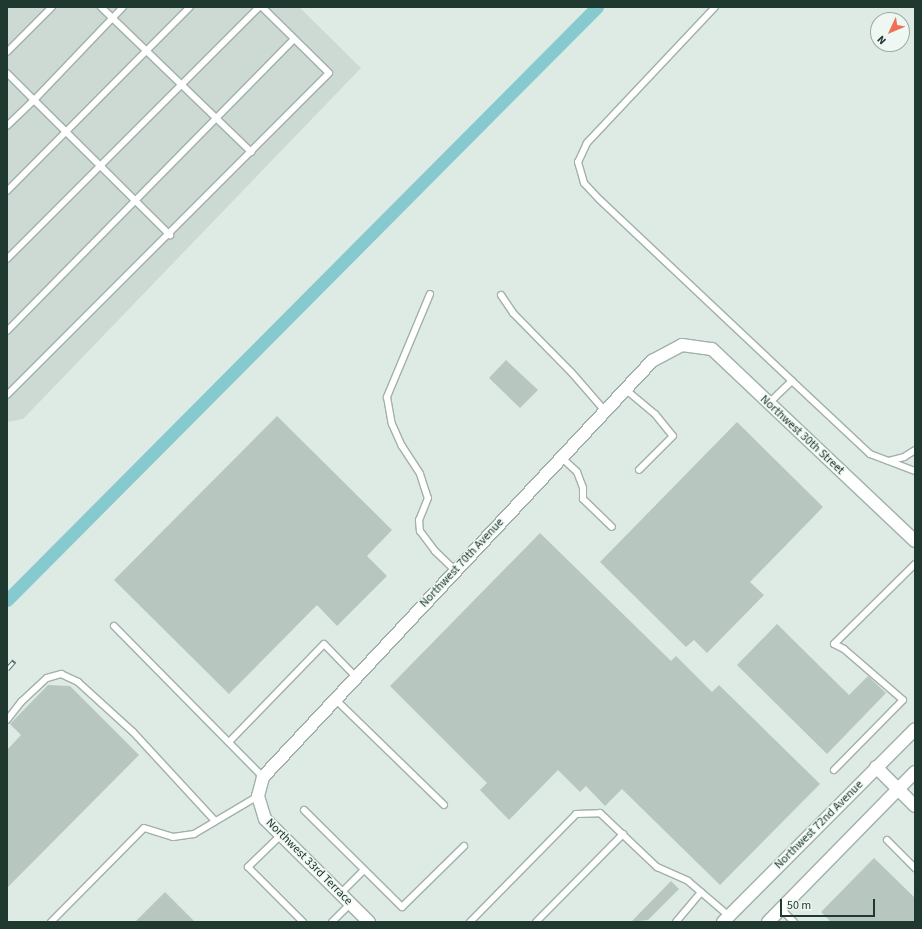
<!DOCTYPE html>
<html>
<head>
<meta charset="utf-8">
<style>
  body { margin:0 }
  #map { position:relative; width:922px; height:929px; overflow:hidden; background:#deeae4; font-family:"Source Sans 3",sans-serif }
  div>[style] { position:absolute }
  .built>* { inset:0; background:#cdd9d3 }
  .canal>* { height:13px; margin:-6.5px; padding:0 6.5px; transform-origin:6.5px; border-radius:6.5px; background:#86c9cf }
  .building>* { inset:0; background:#b7c7bf }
  .roads { filter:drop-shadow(1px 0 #a1b1aa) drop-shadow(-1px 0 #a1b1aa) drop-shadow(0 1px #a1b1aa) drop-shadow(0 -1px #a1b1aa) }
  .service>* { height:6px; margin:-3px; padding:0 3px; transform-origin:3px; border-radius:3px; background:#fff }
  .minor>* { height:12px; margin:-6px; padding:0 6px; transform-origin:6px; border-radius:6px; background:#fff }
  .tertiary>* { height:12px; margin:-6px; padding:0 6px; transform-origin:6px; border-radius:6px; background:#fff }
  .secondary>* { height:12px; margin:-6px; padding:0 6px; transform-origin:6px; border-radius:6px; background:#fff }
  .rail>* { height:4.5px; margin-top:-2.25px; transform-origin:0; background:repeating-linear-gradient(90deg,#eef7f2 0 9px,#5a756c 0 18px); box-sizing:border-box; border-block:1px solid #5a756c }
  span { translate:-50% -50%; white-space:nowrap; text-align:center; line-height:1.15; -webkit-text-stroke:3px #eef7f2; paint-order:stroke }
  .street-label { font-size:12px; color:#203930 }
  .frame { position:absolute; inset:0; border:8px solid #203930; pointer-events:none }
  .north { position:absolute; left:870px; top:12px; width:40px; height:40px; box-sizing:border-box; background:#eef7f2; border:1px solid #9caba4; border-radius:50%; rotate:226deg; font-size:11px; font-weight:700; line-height:16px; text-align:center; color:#203930 }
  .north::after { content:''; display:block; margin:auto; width:14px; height:18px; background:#f07056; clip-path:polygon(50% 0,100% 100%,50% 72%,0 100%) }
  .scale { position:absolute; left:780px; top:899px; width:95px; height:18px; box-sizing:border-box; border:2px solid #203930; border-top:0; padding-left:5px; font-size:12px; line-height:14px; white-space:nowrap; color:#203930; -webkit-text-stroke:3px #eef7f2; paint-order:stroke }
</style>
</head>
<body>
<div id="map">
  <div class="built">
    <i style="clip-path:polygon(7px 7px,299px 7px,361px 68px,23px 419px,7px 422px)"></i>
  </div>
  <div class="canal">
    <i style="left:7px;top:600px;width:837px;rotate:-45.15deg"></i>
  </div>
  <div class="building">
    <i style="clip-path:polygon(506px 360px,538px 390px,520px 408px,489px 378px)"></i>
    <i style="clip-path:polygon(277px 416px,392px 530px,367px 556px,387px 576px,337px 626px,317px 605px,229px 694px,114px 580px)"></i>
    <i style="clip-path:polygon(737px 422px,823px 507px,750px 582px,764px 595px,707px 653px,694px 640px,686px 647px,600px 562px)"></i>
    <i style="clip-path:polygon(540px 533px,671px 661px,676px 656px,712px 692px,719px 685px,820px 784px,720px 885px,622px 789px,605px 806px,586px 786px,580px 792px,558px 770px,509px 820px,480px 790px,487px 783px,390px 686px)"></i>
    <i style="clip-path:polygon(777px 624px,849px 695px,868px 676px,886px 693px,827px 754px,737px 665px)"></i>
    <i style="clip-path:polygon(48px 685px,70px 686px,139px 755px,7px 888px,7px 750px,21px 735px,10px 724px)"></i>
    <i style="clip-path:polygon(874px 858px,915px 898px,915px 922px,831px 922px,821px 912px)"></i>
    <i style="clip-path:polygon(671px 881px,679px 889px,648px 920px,631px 922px)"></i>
    <i style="clip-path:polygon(165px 892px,195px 922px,135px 922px)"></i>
  </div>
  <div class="roads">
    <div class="service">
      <i style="left:101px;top:7px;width:209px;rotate:44deg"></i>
      <i style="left:123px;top:7px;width:129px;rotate:133.7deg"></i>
      <i style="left:34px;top:100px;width:192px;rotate:44.8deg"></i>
      <i style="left:715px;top:7px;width:187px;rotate:133.3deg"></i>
      <i style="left:587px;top:143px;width:21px;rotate:115deg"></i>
      <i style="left:578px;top:162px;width:22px;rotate:74deg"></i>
      <i style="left:584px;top:183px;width:23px;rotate:47deg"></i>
      <i style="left:600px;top:200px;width:264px;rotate:43.3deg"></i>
      <i style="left:7px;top:52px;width:64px;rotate:-45deg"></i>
      <i style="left:7px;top:73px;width:38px;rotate:45deg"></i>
      <i style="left:34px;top:100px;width:37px;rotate:136deg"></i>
      <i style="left:7px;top:191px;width:260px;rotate:-45.2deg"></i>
      <i style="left:7px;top:259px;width:356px;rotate:-45deg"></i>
      <i style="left:430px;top:294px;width:112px;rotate:112.7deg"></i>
      <i style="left:387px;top:397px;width:27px;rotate:80deg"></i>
      <i style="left:392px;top:424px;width:24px;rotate:66deg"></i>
      <i style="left:402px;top:446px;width:33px;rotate:57deg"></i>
      <i style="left:420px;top:474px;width:25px;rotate:72deg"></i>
      <i style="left:428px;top:498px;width:24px;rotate:112deg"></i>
      <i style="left:419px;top:520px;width:11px;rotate:85deg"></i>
      <i style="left:420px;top:531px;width:25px;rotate:53deg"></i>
      <i style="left:435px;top:551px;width:29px;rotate:44deg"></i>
      <i style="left:501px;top:295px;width:22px;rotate:56deg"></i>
      <i style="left:513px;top:313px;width:84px;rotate:45.5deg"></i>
      <i style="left:572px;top:373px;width:50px;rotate:49deg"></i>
      <i style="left:7px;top:331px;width:409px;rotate:-45.5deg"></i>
      <i style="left:625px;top:389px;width:39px;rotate:40deg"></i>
      <i style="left:655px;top:414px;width:28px;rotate:51deg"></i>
      <i style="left:673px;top:436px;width:48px;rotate:135deg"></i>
      <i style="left:7px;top:395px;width:455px;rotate:-45deg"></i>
      <i style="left:329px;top:73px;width:94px;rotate:-135.4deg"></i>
      <i style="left:769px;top:403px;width:32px;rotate:-44deg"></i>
      <i style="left:792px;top:381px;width:107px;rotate:43.1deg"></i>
      <i style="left:870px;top:454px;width:48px;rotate:20.7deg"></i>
      <i style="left:561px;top:457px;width:22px;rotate:43deg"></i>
      <i style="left:577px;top:472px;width:17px;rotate:69deg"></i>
      <i style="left:583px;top:488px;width:11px;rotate:90deg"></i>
      <i style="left:583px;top:499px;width:40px;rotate:44deg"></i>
      <i style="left:889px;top:461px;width:16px;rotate:-15deg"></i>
      <i style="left:904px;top:457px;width:13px;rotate:-32deg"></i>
      <i style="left:114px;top:626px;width:212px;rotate:45.4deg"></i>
      <i style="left:335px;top:699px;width:152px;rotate:44.2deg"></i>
      <i style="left:7px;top:720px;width:23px;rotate:-52deg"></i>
      <i style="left:21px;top:702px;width:35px;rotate:-43deg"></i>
      <i style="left:47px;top:678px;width:15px;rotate:-16deg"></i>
      <i style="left:61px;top:674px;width:19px;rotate:25deg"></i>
      <i style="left:78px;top:682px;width:74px;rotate:42.3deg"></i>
      <i style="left:133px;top:732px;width:121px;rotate:47.3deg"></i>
      <i style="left:229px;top:742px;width:136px;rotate:-45.9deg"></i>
      <i style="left:324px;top:644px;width:46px;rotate:45.9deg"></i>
      <i style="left:834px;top:770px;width:98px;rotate:-45.4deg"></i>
      <i style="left:903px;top:700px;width:78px;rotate:-139.2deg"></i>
      <i style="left:844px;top:649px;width:11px;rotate:-153deg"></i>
      <i style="left:834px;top:644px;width:114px;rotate:-44.6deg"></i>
      <i style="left:304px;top:810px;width:138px;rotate:44.7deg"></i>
      <i style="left:402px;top:907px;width:87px;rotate:-44.5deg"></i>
      <i style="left:281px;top:835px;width:46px;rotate:135.9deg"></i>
      <i style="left:248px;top:867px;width:78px;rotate:45deg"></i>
      <i style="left:887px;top:840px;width:40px;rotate:45deg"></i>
      <i style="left:340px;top:894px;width:34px;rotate:-45deg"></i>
      <i style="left:781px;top:909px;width:18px;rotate:45deg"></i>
      <i style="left:51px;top:922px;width:132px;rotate:-45.3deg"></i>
      <i style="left:144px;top:828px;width:30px;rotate:17deg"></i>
      <i style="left:173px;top:837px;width:21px;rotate:-8deg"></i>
      <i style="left:194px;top:834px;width:74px;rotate:-30.7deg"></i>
      <i style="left:332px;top:922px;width:25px;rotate:-45deg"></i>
      <i style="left:470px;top:922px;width:151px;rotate:-45.5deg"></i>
      <i style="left:576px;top:814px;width:24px;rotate:-2deg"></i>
      <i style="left:600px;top:813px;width:79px;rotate:43.5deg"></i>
      <i style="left:657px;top:867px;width:34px;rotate:24deg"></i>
      <i style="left:688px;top:881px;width:54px;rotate:40.5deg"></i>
      <i style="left:536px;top:922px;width:124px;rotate:-45.3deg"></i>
      <i style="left:676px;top:922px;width:39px;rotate:-50deg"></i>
    </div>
    <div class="minor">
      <i style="left:369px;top:922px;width:146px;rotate:-135.3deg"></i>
      <i style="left:265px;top:819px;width:24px;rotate:-107deg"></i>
      <i style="left:258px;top:796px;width:20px;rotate:-75deg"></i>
      <i style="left:263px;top:777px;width:570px;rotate:-46.92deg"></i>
      <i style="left:652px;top:361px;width:34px;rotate:-28deg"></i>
      <i style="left:682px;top:345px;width:30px;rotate:8deg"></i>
      <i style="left:712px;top:349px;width:279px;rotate:43.4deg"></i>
    </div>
    <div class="tertiary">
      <i style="left:876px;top:767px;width:55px;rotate:45deg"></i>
    </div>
    <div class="secondary">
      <i style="left:723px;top:922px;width:272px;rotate:-45.1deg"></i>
      <i style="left:768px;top:922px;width:210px;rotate:-45.6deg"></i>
    </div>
  </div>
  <div class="rail">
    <i style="left:7px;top:669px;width:11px;rotate:-49deg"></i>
  </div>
  <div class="street-label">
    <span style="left:802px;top:435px;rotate:43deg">Northwest 30th Street</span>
    <span style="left:462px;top:563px;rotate:-47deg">Northwest 70th Avenue</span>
    <span style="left:819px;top:825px;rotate:-45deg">Northwest 72nd Avenue</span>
    <span style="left:309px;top:862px;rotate:45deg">Northwest 33rd Terrace</span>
  </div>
  <div class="frame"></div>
  <div class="north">N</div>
  <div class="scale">50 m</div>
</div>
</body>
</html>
